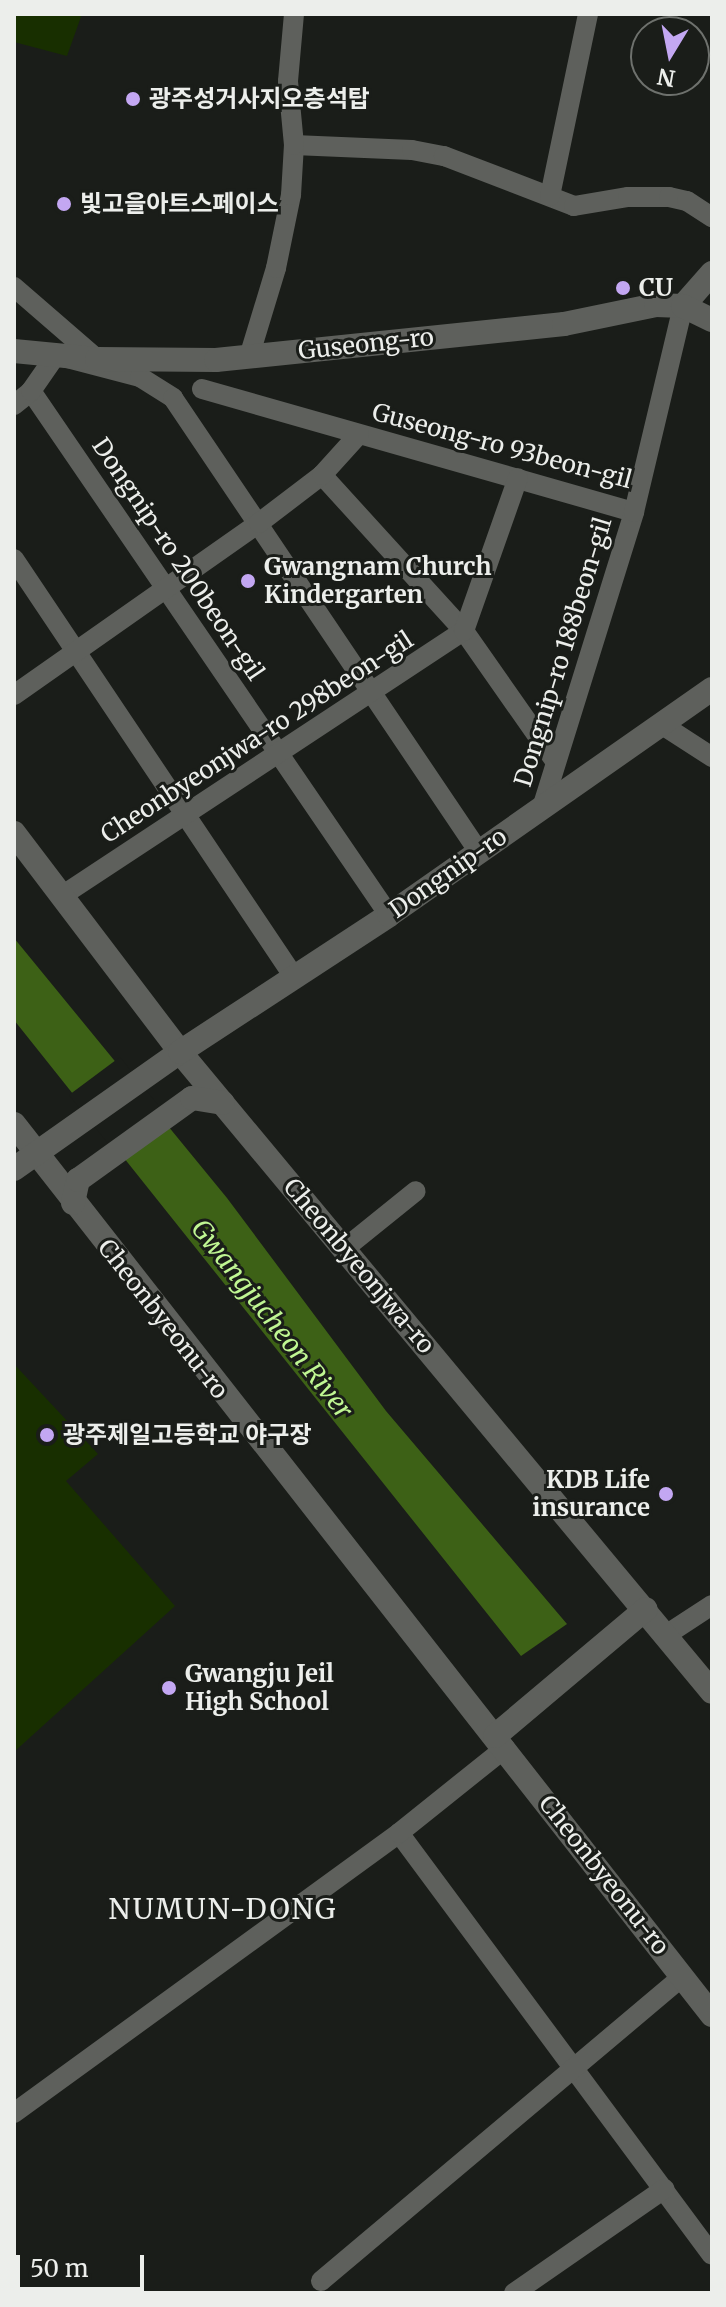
<!DOCTYPE html>
<html>
<head>
<meta charset="utf-8">
<style>
  body { margin:0 }
  #map { position:relative; width:726px; height:2307px; overflow:hidden; background:#1a1d19; font-family:Merriweather,"Noto Sans KR",serif }
  div>[style] { position:absolute }
  .green>* { inset:0; background:#182f00 }
  .water>* { inset:0; background:#3d6116 }
  .pier>* { inset:0; background:#1a1d19 }
  .street>* { height:20px; margin:-10px; padding:0 10px; transform-origin:10px; border-radius:10px; background:#5e605c }
  .secondary>* { height:24px; margin:-12px; padding:0 12px; transform-origin:12px; border-radius:12px; background:#5e605c }
  .dots>* { width:22px; height:22px; translate:-50% -50%; box-sizing:border-box; border:4px solid #1a1d19; border-radius:50% }
  span { translate:-50% -50%; white-space:nowrap; text-align:center; line-height:1.15; -webkit-text-stroke:6px #1a1d19; paint-order:stroke }
  .poi-label { font-size:24px; color:#eceeeb; font-weight:700 }
  .left { translate:0 -50%; text-align:left }
  .right { translate:-100% -50%; text-align:right }
  .street-label { font-size:24px; color:#eceeeb }
  .water-label { font-size:26px; color:#c0f793; font-style:italic }
  .quarter-label { font-size:28px; color:#eceeeb; letter-spacing:2px }
  .frame { position:absolute; inset:0; border:16px solid #eceeeb; pointer-events:none }
  .north { position:absolute; left:630px; top:16px; width:80px; height:80px; box-sizing:border-box; background:#1a1d19; border:2px solid #6e716d; border-radius:50%; rotate:190deg; font-size:22px; font-weight:700; line-height:32px; text-align:center; color:#eceeeb }
  .north::after { content:''; display:block; margin:auto; width:28px; height:36px; background:#c3a7f2; clip-path:polygon(50% 0,100% 100%,50% 72%,0 100%) }
  .scale { position:absolute; left:16px; top:2255px; width:128px; height:36px; box-sizing:border-box; border:4px solid #eceeeb; border-top:0; padding-left:10px; font-size:24px; line-height:28px; white-space:nowrap; color:#eceeeb; -webkit-text-stroke:6px #1a1d19; paint-order:stroke }
</style>
</head>
<body>
<div id="map">
  <div class="green">
    <i style="clip-path:polygon(14px 14px,82px 14px,67px 56px,14px 42px)"></i>
    <i style="clip-path:polygon(14px 1364px,98px 1454px,66px 1481px,175px 1606px,14px 1752px)"></i>
  </div>
  <div class="water">
    <i style="clip-path:polygon(14px 938px,227px 1198px,386px 1411px,567px 1624px,521px 1656px,14px 1020px)"></i>
  </div>
  <div class="pier">
    <i style="clip-path:polygon(120px 1057px,169px 1119px,118px 1156px,69px 1095px)"></i>
  </div>
  <div class="street">
    <i style="left:294px;top:145px;width:118px;rotate:2.4deg"></i>
    <i style="left:412px;top:150px;width:33px;rotate:11deg"></i>
    <i style="left:444px;top:156px;width:139px;rotate:21deg"></i>
    <i style="left:574px;top:206px;width:55px;rotate:-9.5deg"></i>
    <i style="left:628px;top:197px;width:41px"></i>
    <i style="left:669px;top:197px;width:18px;rotate:13deg"></i>
    <i style="left:687px;top:201px;width:30px;rotate:33deg"></i>
    <i style="left:550px;top:196px;width:186px;rotate:-78.2deg"></i>
    <i style="left:14px;top:287px;width:110px;rotate:40.9deg"></i>
    <i style="left:249px;top:357px;width:93px;rotate:-73.1deg"></i>
    <i style="left:276px;top:268px;width:75px;rotate:-78.4deg"></i>
    <i style="left:291px;top:195px;width:50px;rotate:-86.6deg"></i>
    <i style="left:294px;top:145px;width:64px;rotate:-95.4deg"></i>
    <i style="left:288px;top:81px;width:67px;rotate:-84.9deg"></i>
    <i style="left:202px;top:389px;width:449px;rotate:15.9deg"></i>
    <i style="left:31px;top:391px;width:635px;rotate:55.66deg"></i>
    <i style="left:14px;top:405px;width:22px;rotate:-39deg"></i>
    <i style="left:31px;top:391px;width:44px;rotate:-55.2deg"></i>
    <i style="left:56px;top:355px;width:87px;rotate:14.7deg"></i>
    <i style="left:140px;top:377px;width:39px;rotate:32deg"></i>
    <i style="left:173px;top:398px;width:547px;rotate:56.02deg"></i>
    <i style="left:322px;top:475px;width:211px;rotate:47.7deg"></i>
    <i style="left:464px;top:631px;width:159px;rotate:55deg"></i>
    <i style="left:14px;top:559px;width:503px;rotate:56.18deg"></i>
    <i style="left:14px;top:695px;width:299px;rotate:-35.1deg"></i>
    <i style="left:259px;top:523px;width:79px;rotate:-37.3deg"></i>
    <i style="left:322px;top:475px;width:55px;rotate:-47.9deg"></i>
    <i style="left:661px;top:724px;width:61px;rotate:32.9deg"></i>
    <i style="left:542px;top:808px;width:310px;rotate:-72.7deg"></i>
    <i style="left:634px;top:512px;width:212px;rotate:-76.6deg"></i>
    <i style="left:63px;top:895px;width:480px;rotate:-33.4deg"></i>
    <i style="left:464px;top:631px;width:162px;rotate:-70.6deg"></i>
    <i style="left:344px;top:1249px;width:92px;rotate:-38.9deg"></i>
    <i style="left:666px;top:1635px;width:55px;rotate:-33.1deg"></i>
    <i style="left:399px;top:1833px;width:525px;rotate:53.44deg"></i>
    <i style="left:14px;top:2113px;width:476px;rotate:-36deg"></i>
    <i style="left:399px;top:1833px;width:136px;rotate:-38.7deg"></i>
    <i style="left:321px;top:2281px;width:472px;rotate:-40.1deg"></i>
    <i style="left:514px;top:2293px;width:183px;rotate:-34.7deg"></i>
  </div>
  <div class="secondary">
    <i style="left:683px;top:306px;width:44px;rotate:-48.7deg"></i>
    <i style="left:14px;top:351px;width:83px;rotate:5.5deg"></i>
    <i style="left:97px;top:359px;width:119px;rotate:0.5deg"></i>
    <i style="left:216px;top:360px;width:350px;rotate:-5.9deg"></i>
    <i style="left:564px;top:324px;width:94px;rotate:-11.7deg"></i>
    <i style="left:656px;top:305px;width:27px;rotate:2deg"></i>
    <i style="left:683px;top:306px;width:32px;rotate:26deg"></i>
    <i style="left:14px;top:833px;width:275px;rotate:52.8deg"></i>
    <i style="left:180px;top:1052px;width:832px;rotate:50.26deg"></i>
    <i style="left:14px;top:1124px;width:1132px;rotate:51.93deg"></i>
    <i style="left:14px;top:1169px;width:203px;rotate:-35.2deg"></i>
    <i style="left:180px;top:1052px;width:250px;rotate:-33.2deg"></i>
    <i style="left:389px;top:915px;width:394px;rotate:-35deg"></i>
    <i style="left:73px;top:1203px;width:24px;rotate:-78deg"></i>
    <i style="left:78px;top:1180px;width:140px;rotate:-35.7deg"></i>
    <i style="left:192px;top:1098px;width:31px;rotate:9deg"></i>
    <i style="left:495px;top:1736px;width:197px;rotate:-40.1deg"></i>
  </div>
  <div class="dots">
    <i style="left:133px;top:99px;background:#c3a7f2"></i>
    <i style="left:64px;top:204px;background:#c3a7f2"></i>
    <i style="left:623px;top:288px;background:#c3a7f2"></i>
    <i style="left:248px;top:581px;background:#c3a7f2"></i>
    <i style="left:47px;top:1435px;background:#c3a7f2"></i>
    <i style="left:666px;top:1494px;background:#c3a7f2"></i>
    <i style="left:169px;top:1688px;background:#c3a7f2"></i>
  </div>
  <div class="poi-label">
    <span class="left" style="left:149px;top:99px">광주성거사지오층석탑</span>
    <span class="left" style="left:80px;top:204px">빛고을아트스페이스</span>
    <span class="left" style="left:639px;top:288px">CU</span>
    <span class="left" style="left:264px;top:581px">Gwangnam Church<br>Kindergarten</span>
    <span class="left" style="left:63px;top:1435px">광주제일고등학교 야구장</span>
    <span class="right" style="left:650px;top:1494px">KDB Life<br>insurance</span>
    <span class="left" style="left:185px;top:1688px">Gwangju Jeil<br>High School</span>
  </div>
  <div class="street-label">
    <span style="left:366px;top:344px;rotate:-6deg">Guseong-ro</span>
    <span style="left:502px;top:446px;rotate:15deg">Guseong-ro 93beon-gil</span>
    <span style="left:178px;top:559px;rotate:56deg">Dongnip-ro 200beon-gil</span>
    <span style="left:563px;top:652px;rotate:-73deg">Dongnip-ro 188beon-gil</span>
    <span style="left:257px;top:737px;rotate:-33deg">Cheonbyeonjwa-ro 298beon-gil</span>
    <span style="left:448px;top:873px;rotate:-35deg">Dongnip-ro</span>
    <span style="left:359px;top:1266px;rotate:50deg">Cheonbyeonjwa-ro</span>
    <span style="left:163px;top:1319px;rotate:52deg">Cheonbyeonu-ro</span>
    <span style="left:604px;top:1875px;rotate:52deg">Cheonbyeonu-ro</span>
  </div>
  <div class="water-label">
    <span style="left:272px;top:1319px;rotate:52deg">Gwangjucheon River</span>
  </div>
  <div class="quarter-label">
    <span style="left:223px;top:1909px">NUMUN-DONG</span>
  </div>
  <div class="frame"></div>
  <div class="north">N</div>
  <div class="scale">50 m</div>
</div>
</body>
</html>
